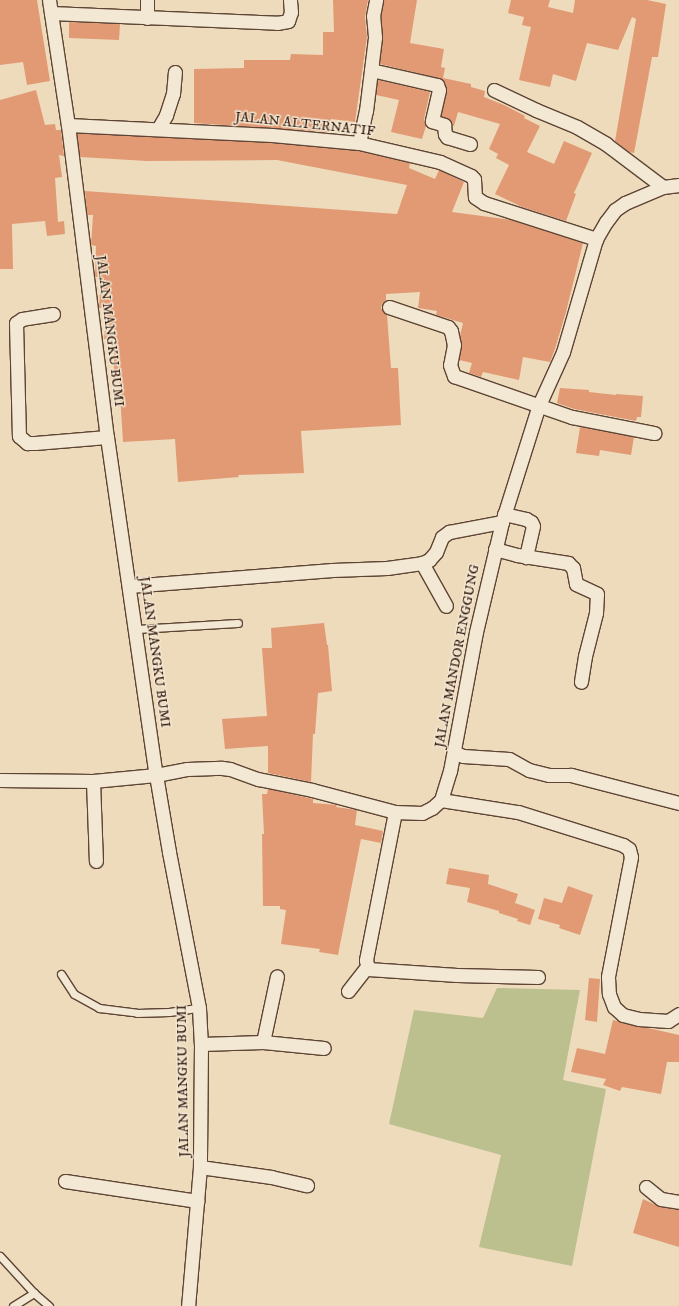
<!DOCTYPE html>
<html>
<head>
<meta charset="utf-8">
<style>
  body { margin:0 }
  #map { position:relative; width:679px; height:1306px; overflow:hidden; background:#eddbbc; font-family:"IM FELL DW Pica",serif }
  div>[style] { position:absolute }
  .green>* { inset:0; background:#bcbf8e }
  .building>* { inset:0; background:#e29a74 }
  .roads { filter:drop-shadow(1px 0 #5e4434) drop-shadow(-1px 0 #5e4434) drop-shadow(0 1px #5e4434) drop-shadow(0 -1px #5e4434) }
  .service>* { height:7px; margin:-3.5px; padding:0 3.5px; transform-origin:3.5px; border-radius:3.5px; background:#f3e8d3 }
  .minor>* { height:13px; margin:-6.5px; padding:0 6.5px; transform-origin:6.5px; border-radius:6.5px; background:#f3e8d3 }
  span { translate:-50% -50%; white-space:nowrap; text-align:center; line-height:1.15; -webkit-text-stroke:3px #f3e8d3; paint-order:stroke }
  .street-label { font-size:14px; color:#2e1207 }
</style>
</head>
<body>
<div id="map">
  <div class="green">
    <i style="clip-path:polygon(497px 988px,580px 990px,563px 1080px,606px 1089px,572px 1266px,479px 1247px,501px 1155px,389px 1124px,414px 1010px,483px 1018px)"></i>
  </div>
  <div class="building">
    <i style="clip-path:polygon(0 0,37px 0,50px 81px,27px 85px,23px 62px,0 65px)"></i>
    <i style="clip-path:polygon(333px 0,368px 0,365px 17px,367px 37px,355px 122px,331px 119px,329px 132px,194px 123px,194px 69px,244px 68px,244px 60px,290px 60px,291px 54px,323px 55px,323px 32px,334px 32px)"></i>
    <i style="clip-path:polygon(384px 0,417px 0,410px 43px,444px 49px,441px 67px,445px 68px,443px 78px,471px 84px,471px 87px,485px 91px,484px 97px,504px 105px,525px 116px,524px 118px,540px 126px,527px 152px,554px 164px,564px 141px,592px 153px,574px 193px,576px 194px,566px 221px,522px 207px,495px 194px,509px 165px,496px 158px,498px 154px,489px 149px,500px 124px,458px 112px,454px 126px,452px 125px,450px 120px,441px 116px,447px 91px,442px 79px,380px 64px,383px 38px,381px 16px)"></i>
    <i style="clip-path:polygon(511px 0,550px 0,548px 7px,573px 13px,575px 0,647px 0,666px 4px,658px 57px,652px 57px,634px 153px,629px 152px,615px 141px,636px 19px,632px 17px,618px 50px,587px 43px,576px 81px,553px 74px,550px 87px,519px 80px,531px 27px,522px 25px,524px 17px,508px 13px)"></i>
    <i style="clip-path:polygon(69px 22px,120px 24px,119px 40px,69px 38px)"></i>
    <i style="clip-path:polygon(378px 80px,430px 92px,424px 119px,426px 126px,422px 139px,391px 132px,399px 100px,376px 95px)"></i>
    <i style="clip-path:polygon(36px 90px,45px 125px,55px 124px,56px 130px,61px 130px,64px 156px,59px 155px,62px 177px,55px 178px,58px 222px,64px 221px,65px 234px,47px 236px,45px 221px,12px 224px,13px 269px,0 269px,0 100px)"></i>
    <i style="clip-path:polygon(77px 133px,271px 143px,358px 151px,410px 163px,409px 168px,435px 179px,439px 170px,464px 182px,452px 212px,511px 220px,583px 243px,566px 312px,555px 349px,550px 362px,523px 357px,519px 380px,483px 372px,481px 377px,469px 373px,472px 363px,459px 360px,462px 346px,460px 336px,463px 323px,436px 315px,437px 311px,418px 308px,420px 292px,386px 294px,386px 300px,382px 304px,381px 308px,387px 315px,391px 368px,398px 368px,401px 425px,301px 431px,304px 473px,238px 475px,239px 477px,178px 482px,175px 439px,123px 442px,119px 378px,114px 378px,114px 340px,104px 339px,107px 308px,99px 308px,101px 277px,95px 277px,96px 246px,91px 245px,93px 215px,87px 215px,85px 191px,397px 214px,407px 185px,277px 160px,147px 161px,80px 157px)"></i>
    <i style="clip-path:polygon(560px 388px,589px 390px,589px 392px,616px 395px,616px 394px,643px 396px,641px 417px,637px 417px,636px 421px,574px 409px,557px 403px)"></i>
    <i style="clip-path:polygon(580px 427px,634px 437px,631px 455px,600px 450px,599px 456px,576px 453px)"></i>
    <i style="clip-path:polygon(324px 623px,327px 645px,328px 645px,332px 691px,318px 693px,315px 734px,313px 734px,311px 782px,268px 773px,268px 746px,225px 749px,222px 719px,267px 716px,262px 648px,272px 648px,271px 628px)"></i>
    <i style="clip-path:polygon(268px 789px,313px 799px,313px 803px,337px 805px,336px 807px,357px 810px,355px 825px,383px 831px,381px 843px,361px 839px,338px 955px,319px 952px,320px 949px,281px 944px,286px 910px,280px 909px,280px 906px,263px 906px,262px 834px,264px 834px,262px 794px,267px 794px)"></i>
    <i style="clip-path:polygon(449px 868px,489px 875px,488px 884px,518px 894px,515px 903px,535px 910px,530px 925px,517px 921px,518px 919px,499px 913px,499px 911px,467px 902px,470px 888px,446px 884px)"></i>
    <i style="clip-path:polygon(568px 886px,593px 895px,580px 935px,559px 928px,560px 925px,538px 919px,544px 898px,562px 903px)"></i>
    <i style="clip-path:polygon(589px 978px,600px 979px,597px 1022px,585px 1020px)"></i>
    <i style="clip-path:polygon(613px 1020px,679px 1035px,679px 1062px,667px 1062px,661px 1094px,622px 1087px,620px 1091px,603px 1085px,606px 1079px,571px 1072px,577px 1048px,605px 1054px)"></i>
    <i style="clip-path:polygon(643px 1199px,660px 1207px,679px 1210px,679px 1247px,633px 1233px)"></i>
  </div>
  <div class="roads">
    <div class="service">
      <i style="left:136px;top:629px;width:102px;rotate:-3.4deg"></i>
      <i style="left:61px;top:974px;width:24px;rotate:57deg"></i>
      <i style="left:74px;top:994px;width:29px;rotate:29deg"></i>
      <i style="left:99px;top:1008px;width:38px;rotate:7deg"></i>
      <i style="left:137px;top:1013px;width:32px;rotate:-2deg"></i>
      <i style="left:169px;top:1012px;width:30px;rotate:-8deg"></i>
      <i style="left:0;top:1256px;width:50px;rotate:47.4deg"></i>
      <i style="left:13px;top:1306px;width:25px;rotate:-32deg"></i>
      <i style="left:34px;top:1293px;width:20px;rotate:41deg"></i>
    </div>
    <div class="minor">
      <i style="left:49px;top:0;width:126px;rotate:81.4deg"></i>
      <i style="left:68px;top:125px;width:314px;rotate:82.9deg"></i>
      <i style="left:107px;top:437px;width:342px;rotate:81.8deg"></i>
      <i style="left:156px;top:775px;width:78px;rotate:80.4deg"></i>
      <i style="left:169px;top:852px;width:159px;rotate:79.1deg"></i>
      <i style="left:199px;top:1008px;width:36px;rotate:87deg"></i>
      <i style="left:201px;top:1044px;width:123px;rotate:90.5deg"></i>
      <i style="left:200px;top:1167px;width:140px;rotate:94.9deg"></i>
      <i style="left:51px;top:13px;width:226px;rotate:2.5deg"></i>
      <i style="left:277px;top:23px;width:11px;rotate:-10deg"></i>
      <i style="left:288px;top:21px;width:9px;rotate:-72deg"></i>
      <i style="left:291px;top:12px;width:12px;rotate:-95deg"></i>
      <i style="left:147px;top:18px;width:18px;rotate:-90deg"></i>
      <i style="left:371px;top:70px;width:68px;rotate:12.8deg"></i>
      <i style="left:437px;top:85px;width:5px;rotate:68deg"></i>
      <i style="left:439px;top:90px;width:32px;rotate:103deg"></i>
      <i style="left:432px;top:121px;width:13px;rotate:18deg"></i>
      <i style="left:444px;top:125px;width:9px;rotate:84deg"></i>
      <i style="left:445px;top:134px;width:4px;rotate:56deg"></i>
      <i style="left:447px;top:137px;width:24px;rotate:17deg"></i>
      <i style="left:494px;top:90px;width:47px;rotate:25.5deg"></i>
      <i style="left:536px;top:110px;width:44px;rotate:22.5deg"></i>
      <i style="left:577px;top:127px;width:34px;rotate:30deg"></i>
      <i style="left:606px;top:144px;width:71px;rotate:37deg"></i>
      <i style="left:68px;top:125px;width:204px;rotate:2.8deg"></i>
      <i style="left:272px;top:135px;width:87px;rotate:5.3deg"></i>
      <i style="left:359px;top:143px;width:83px;rotate:13.2deg"></i>
      <i style="left:440px;top:162px;width:34px;rotate:24deg"></i>
      <i style="left:471px;top:176px;width:4px;rotate:45deg"></i>
      <i style="left:474px;top:179px;width:18px;rotate:87deg"></i>
      <i style="left:475px;top:197px;width:11px;rotate:34deg"></i>
      <i style="left:484px;top:203px;width:118px;rotate:17.8deg"></i>
      <i style="left:158px;top:129px;width:16px;rotate:-60deg"></i>
      <i style="left:166px;top:115px;width:22px;rotate:-72deg"></i>
      <i style="left:173px;top:94px;width:22px;rotate:-85deg"></i>
      <i style="left:359px;top:143px;width:33px;rotate:-78deg"></i>
      <i style="left:366px;top:111px;width:49px;rotate:-83deg"></i>
      <i style="left:372px;top:62px;width:25px;rotate:-83deg"></i>
      <i style="left:375px;top:37px;width:21px;rotate:-95deg"></i>
      <i style="left:373px;top:16px;width:16px;rotate:-79deg"></i>
      <i style="left:389px;top:307px;width:62px;rotate:18.7deg"></i>
      <i style="left:448px;top:327px;width:5px;rotate:53deg"></i>
      <i style="left:451px;top:331px;width:14px;rotate:78deg"></i>
      <i style="left:454px;top:345px;width:20px;rotate:101deg"></i>
      <i style="left:450px;top:365px;width:12px;rotate:70deg"></i>
      <i style="left:454px;top:376px;width:125px;rotate:19.2deg"></i>
      <i style="left:572px;top:417px;width:84px;rotate:11deg"></i>
      <i style="left:53px;top:314px;width:31px;rotate:171deg"></i>
      <i style="left:22px;top:319px;width:7px;rotate:146deg"></i>
      <i style="left:16px;top:323px;width:113px;rotate:88.5deg"></i>
      <i style="left:19px;top:436px;width:11px;rotate:41deg"></i>
      <i style="left:27px;top:443px;width:8px"></i>
      <i style="left:35px;top:443px;width:72px;rotate:-4.8deg"></i>
      <i style="left:504px;top:514px;width:23px;rotate:13deg"></i>
      <i style="left:526px;top:519px;width:6px;rotate:31deg"></i>
      <i style="left:531px;top:522px;width:4px;rotate:63deg"></i>
      <i style="left:533px;top:526px;width:32px;rotate:103deg"></i>
      <i style="left:495px;top:549px;width:23px;rotate:15deg"></i>
      <i style="left:517px;top:555px;width:52px;rotate:8.9deg"></i>
      <i style="left:568px;top:563px;width:7px;rotate:45deg"></i>
      <i style="left:573px;top:568px;width:16px;rotate:79deg"></i>
      <i style="left:576px;top:584px;width:23px;rotate:25deg"></i>
      <i style="left:597px;top:594px;width:19px;rotate:93deg"></i>
      <i style="left:596px;top:613px;width:44px;rotate:104.3deg"></i>
      <i style="left:585px;top:656px;width:26px;rotate:99deg"></i>
      <i style="left:422px;top:563px;width:49px;rotate:60.8deg"></i>
      <i style="left:129px;top:586px;width:204px;rotate:-4.5deg"></i>
      <i style="left:332px;top:570px;width:55px;rotate:-2.1deg"></i>
      <i style="left:387px;top:568px;width:35px;rotate:-8deg"></i>
      <i style="left:422px;top:563px;width:8px;rotate:-23deg"></i>
      <i style="left:429px;top:560px;width:11px;rotate:-49deg"></i>
      <i style="left:436px;top:552px;width:16px;rotate:-68deg"></i>
      <i style="left:442px;top:537px;width:9px;rotate:-36deg"></i>
      <i style="left:449px;top:532px;width:54px;rotate:-10.7deg"></i>
      <i style="left:454px;top:752px;width:10px;rotate:24deg"></i>
      <i style="left:463px;top:756px;width:46px;rotate:3.7deg"></i>
      <i style="left:509px;top:759px;width:23px;rotate:29deg"></i>
      <i style="left:529px;top:770px;width:21px;rotate:14deg"></i>
      <i style="left:549px;top:775px;width:22px"></i>
      <i style="left:571px;top:775px;width:112px;rotate:14.5deg"></i>
      <i style="left:0;top:780px;width:93px;rotate:0.6deg"></i>
      <i style="left:93px;top:781px;width:63px;rotate:-5.4deg"></i>
      <i style="left:156px;top:775px;width:32px;rotate:-11deg"></i>
      <i style="left:187px;top:769px;width:35px;rotate:-2deg"></i>
      <i style="left:222px;top:768px;width:8px;rotate:7deg"></i>
      <i style="left:230px;top:769px;width:30px;rotate:20deg"></i>
      <i style="left:258px;top:779px;width:55px;rotate:11.5deg"></i>
      <i style="left:312px;top:790px;width:86px;rotate:14.8deg"></i>
      <i style="left:395px;top:812px;width:27px;rotate:2deg"></i>
      <i style="left:422px;top:813px;width:11px;rotate:-27deg"></i>
      <i style="left:432px;top:808px;width:12px;rotate:-42deg"></i>
      <i style="left:441px;top:800px;width:30px;rotate:-73deg"></i>
      <i style="left:450px;top:771px;width:141px;rotate:-79.4deg"></i>
      <i style="left:476px;top:632px;width:113px;rotate:-76.7deg"></i>
      <i style="left:502px;top:522px;width:123px;rotate:-72.5deg"></i>
      <i style="left:539px;top:405px;width:58px;rotate:-65.6deg"></i>
      <i style="left:563px;top:352px;width:118px;rotate:-73.7deg"></i>
      <i style="left:596px;top:239px;width:20px;rotate:-60deg"></i>
      <i style="left:606px;top:222px;width:15px;rotate:-53deg"></i>
      <i style="left:615px;top:210px;width:12px;rotate:-35deg"></i>
      <i style="left:625px;top:203px;width:41px;rotate:-22.8deg"></i>
      <i style="left:663px;top:187px;width:16px;rotate:-7deg"></i>
      <i style="left:93px;top:781px;width:80px;rotate:87.9deg"></i>
      <i style="left:441px;top:800px;width:78px;rotate:8.9deg"></i>
      <i style="left:518px;top:812px;width:110px;rotate:17.4deg"></i>
      <i style="left:623px;top:845px;width:7px;rotate:34deg"></i>
      <i style="left:629px;top:849px;width:8px;rotate:76deg"></i>
      <i style="left:631px;top:857px;width:122px;rotate:100.9deg"></i>
      <i style="left:608px;top:977px;width:17px;rotate:87deg"></i>
      <i style="left:609px;top:994px;width:14px;rotate:69deg"></i>
      <i style="left:614px;top:1007px;width:12px;rotate:42deg"></i>
      <i style="left:623px;top:1015px;width:16px;rotate:14deg"></i>
      <i style="left:639px;top:1019px;width:29px;rotate:4deg"></i>
      <i style="left:668px;top:1021px;width:13px;rotate:-32deg"></i>
      <i style="left:395px;top:812px;width:151px;rotate:101.1deg"></i>
      <i style="left:366px;top:960px;width:9px;rotate:77deg"></i>
      <i style="left:368px;top:969px;width:89px;rotate:3.9deg"></i>
      <i style="left:457px;top:975px;width:81px;rotate:1.4deg"></i>
      <i style="left:348px;top:991px;width:31px;rotate:-52deg"></i>
      <i style="left:263px;top:1042px;width:67px;rotate:-78deg"></i>
      <i style="left:201px;top:1044px;width:62px;rotate:-1.8deg"></i>
      <i style="left:263px;top:1042px;width:61px;rotate:5.6deg"></i>
      <i style="left:200px;top:1167px;width:72px;rotate:8deg"></i>
      <i style="left:271px;top:1177px;width:37px;rotate:13deg"></i>
      <i style="left:65px;top:1181px;width:134px;rotate:8.6deg"></i>
      <i style="left:646px;top:1187px;width:19px;rotate:39deg"></i>
      <i style="left:661px;top:1199px;width:18px;rotate:9deg"></i>
    </div>
  </div>
  <div class="street-label">
    <span style="left:305px;top:124px;rotate:6deg">JALAN ALTERNATIF</span>
    <span style="left:110px;top:331px;rotate:83deg">JALAN MANGKU BUMI</span>
    <span style="left:155px;top:652px;rotate:82deg">JALAN MANGKU BUMI</span>
    <span style="left:457px;top:656px;rotate:-79deg">JALAN MANDOR ENGGUNG</span>
    <span style="left:183px;top:1081px;rotate:-91deg">JALAN MANGKU BUMI</span>
  </div>
</div>
</body>
</html>
